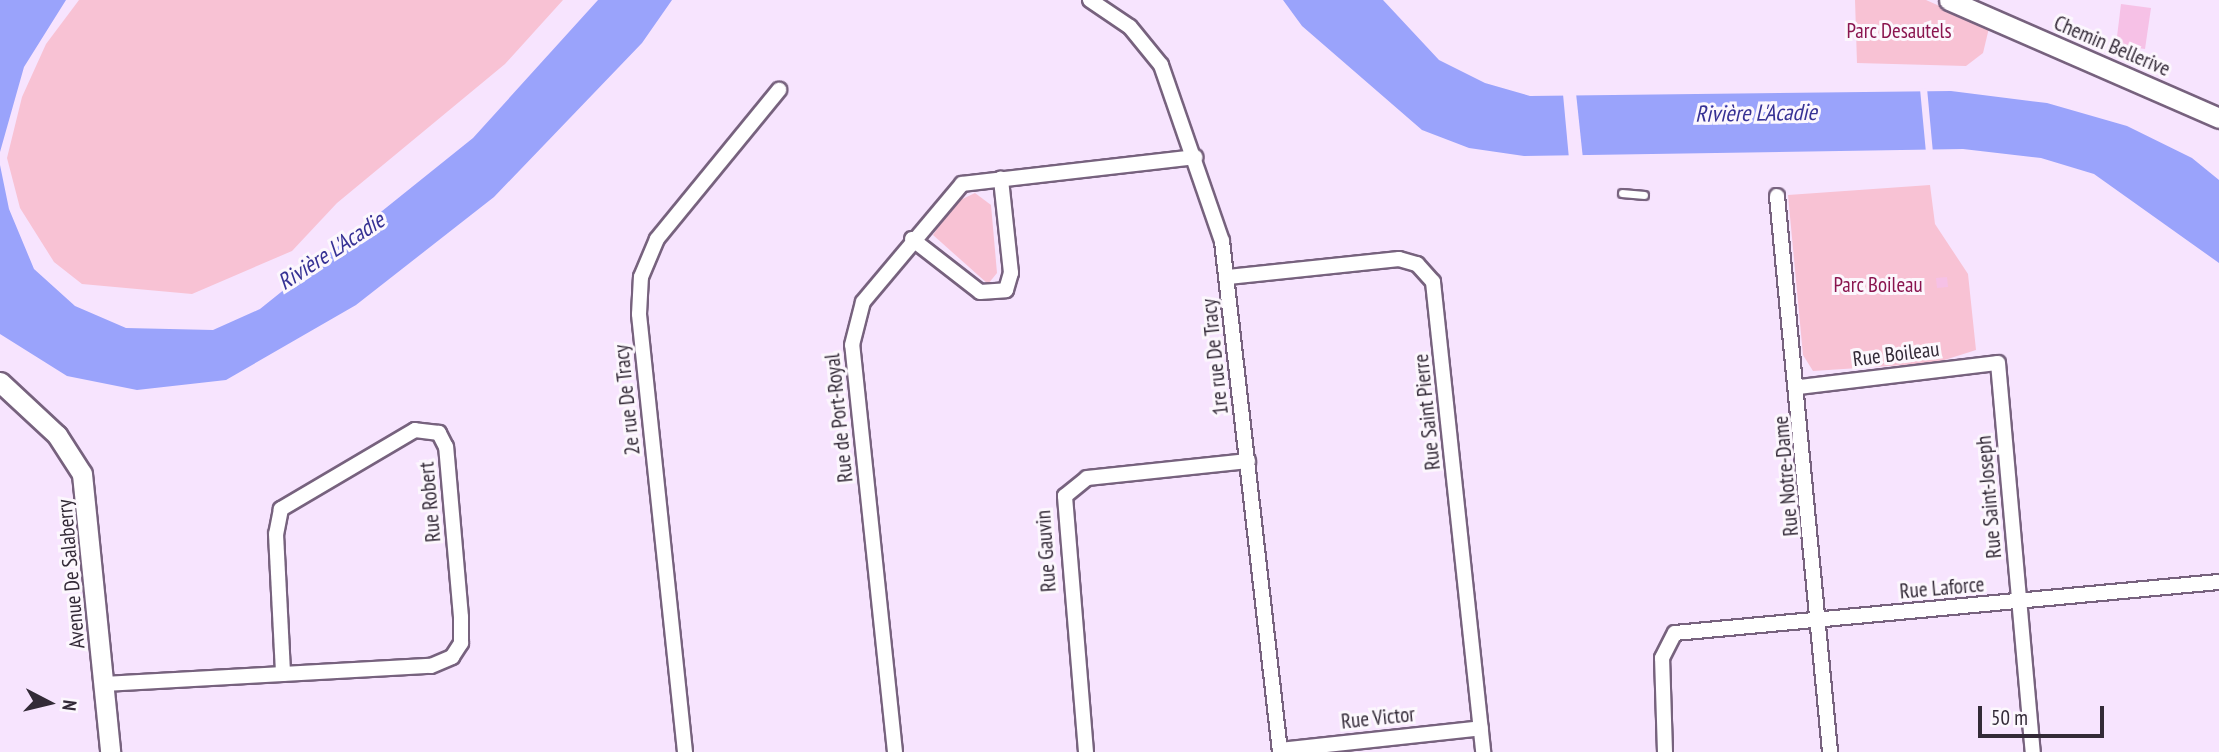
<!DOCTYPE html>
<html>
<head>
<meta charset="utf-8">
<style>
  body { margin:0 }
  #map { position:relative; width:2219px; height:752px; overflow:hidden; background:#f7e4fe; font-family:"PT Sans Narrow",sans-serif }
  div>[style] { position:absolute }
  .green>* { inset:0; background:#f8c2d4 }
  .water>* { inset:0; background:#9aa3fb }
  .pier>* { inset:0; background:#f7e4fe }
  .building>* { inset:0; background:#f6c1e6 }
  .roads { filter:drop-shadow(2px 0 #77627e) drop-shadow(-2px 0 #77627e) drop-shadow(0 2px #77627e) drop-shadow(0 -2px #77627e) }
  .lane>* { height:7px; margin:-3.5px; padding:0 3.5px; transform-origin:3.5px; border-radius:3.5px; background:#fff }
  .street>* { height:14px; margin:-7px; padding:0 7px; transform-origin:7px; border-radius:7px; background:#fff }
  .secondary>* { height:19px; margin:-9.5px; padding:0 9.5px; transform-origin:9.5px; border-radius:9.5px; background:#fff }
  span { translate:-50% -50%; white-space:nowrap; text-align:center; line-height:1.15; -webkit-text-stroke:6px #fcf7fd; paint-order:stroke }
  .park-label { font-size:21px; color:#8a154f }
  .street-label { font-size:21px; color:#332a37 }
  .water-label { font-size:23px; color:#363194; font-style:italic }
  .north { position:absolute; left:14px; top:668px; width:70px; height:70px; -webkit-text-stroke:5px #fcf7fd; paint-order:stroke; rotate:97deg; font-size:19px; font-weight:700; line-height:28px; text-align:center; color:#332a37 }
  .north::after { content:''; display:block; margin:auto; width:24px; height:32px; background:#332a37; clip-path:polygon(50% 0,100% 100%,50% 72%,0 100%) }
  .scale { position:absolute; left:1978px; top:706px; width:126px; height:32px; box-sizing:border-box; border:4px solid #332a37; border-top:0; padding-left:9px; font-size:21px; line-height:24px; white-space:nowrap; color:#332a37; -webkit-text-stroke:5px #fcf7fd; paint-order:stroke }
</style>
</head>
<body>
<div id="map">
  <div class="green">
    <i style="clip-path:polygon(79px 0,563px 0,505px 64px,337px 203px,292px 251px,192px 294px,82px 284px,54px 262px,20px 208px,7px 158px,22px 97px,46px 44px)"></i>
    <i style="clip-path:polygon(1855px 0,1926px 0,1989px 28px,1983px 53px,1966px 66px,1857px 63px)"></i>
    <i style="clip-path:polygon(1930px 185px,1935px 224px,1968px 274px,1976px 350px,1935px 363px,1813px 371px,1803px 355px,1788px 195px)"></i>
    <i style="clip-path:polygon(975px 193px,991px 205px,997px 273px,988px 284px,933px 235px,954px 203px)"></i>
  </div>
  <div class="water">
    <i style="clip-path:polygon(0 0,66px 0,24px 67px,0 152px)"></i>
    <i style="clip-path:polygon(598px 0,672px 0,642px 43px,494px 197px,356px 305px,226px 380px,137px 390px,67px 376px,0 334px,0 165px,9px 209px,34px 269px,75px 306px,126px 328px,213px 330px,260px 309px,473px 138px)"></i>
    <i style="clip-path:polygon(1283px 0,1383px 0,1439px 60px,1485px 83px,1530px 96px,1951px 91px,2047px 103px,2127px 126px,2192px 158px,2219px 180px,2219px 263px,2094px 174px,2041px 158px,1963px 149px,1524px 156px,1469px 148px,1422px 130px,1302px 26px)"></i>
  </div>
  <div class="pier">
    <i style="clip-path:polygon(1927px 88px,1933px 153px,1926px 153px,1920px 89px)"></i>
    <i style="clip-path:polygon(1576px 93px,1583px 159px,1569px 159px,1563px 94px)"></i>
  </div>
  <div class="building">
    <i style="clip-path:polygon(2121px 4px,2151px 8px,2145px 49px,2116px 45px)"></i>
    <i style="clip-path:polygon(1947px 277px,1948px 287px,1937px 288px,1936px 278px)"></i>
  </div>
  <div class="roads">
    <div class="lane">
      <i style="left:1622px;top:193px;width:22px;rotate:5deg"></i>
    </div>
    <div class="street">
      <i style="left:1090px;top:0;width:48px;rotate:34deg"></i>
      <i style="left:1130px;top:27px;width:49px;rotate:50.8deg"></i>
      <i style="left:1161px;top:65px;width:186px;rotate:70.9deg"></i>
      <i style="left:1222px;top:241px;width:514px;rotate:83.52deg"></i>
      <i style="left:1777px;top:196px;width:559px;rotate:84.55deg"></i>
      <i style="left:912px;top:239px;width:86px;rotate:37.9deg"></i>
      <i style="left:980px;top:292px;width:26px;rotate:-4deg"></i>
      <i style="left:1006px;top:290px;width:18px;rotate:-74deg"></i>
      <i style="left:1011px;top:273px;width:95px;rotate:-96.1deg"></i>
      <i style="left:1228px;top:277px;width:172px;rotate:-6deg"></i>
      <i style="left:1399px;top:259px;width:19px;rotate:16deg"></i>
      <i style="left:1417px;top:264px;width:24px;rotate:48deg"></i>
      <i style="left:1433px;top:282px;width:473px;rotate:83.9deg"></i>
      <i style="left:1799px;top:387px;width:200px;rotate:-6.9deg"></i>
      <i style="left:1998px;top:363px;width:391px;rotate:84.9deg"></i>
      <i style="left:104px;top:684px;width:327px;rotate:-3.2deg"></i>
      <i style="left:431px;top:666px;width:23px;rotate:-23deg"></i>
      <i style="left:452px;top:657px;width:17px;rotate:-57deg"></i>
      <i style="left:461px;top:643px;width:26px;rotate:-90deg"></i>
      <i style="left:461px;top:617px;width:171px;rotate:-95deg"></i>
      <i style="left:446px;top:447px;width:16px;rotate:-117deg"></i>
      <i style="left:439px;top:433px;width:24px;rotate:-173deg"></i>
      <i style="left:415px;top:430px;width:156px;rotate:149.5deg"></i>
      <i style="left:281px;top:509px;width:25px;rotate:101deg"></i>
      <i style="left:276px;top:534px;width:140px;rotate:87.1deg"></i>
      <i style="left:1280px;top:750px;width:202px;rotate:-6.2deg"></i>
      <i style="left:685px;top:752px;width:440px;rotate:-96deg"></i>
      <i style="left:639px;top:314px;width:37px;rotate:-87deg"></i>
      <i style="left:641px;top:277px;width:41px;rotate:-67.2deg"></i>
      <i style="left:657px;top:239px;width:193px;rotate:-50.7deg"></i>
      <i style="left:895px;top:752px;width:409px;rotate:-96deg"></i>
      <i style="left:852px;top:345px;width:44px;rotate:-75.7deg"></i>
      <i style="left:863px;top:302px;width:154px;rotate:-50deg"></i>
      <i style="left:962px;top:184px;width:235px;rotate:-6.6deg"></i>
      <i style="left:1086px;top:752px;width:257px;rotate:-94.7deg"></i>
      <i style="left:1065px;top:496px;width:28px;rotate:-39deg"></i>
      <i style="left:1087px;top:478px;width:162px;rotate:-6deg"></i>
      <i style="left:1665px;top:752px;width:94px;rotate:-91.8deg"></i>
      <i style="left:1662px;top:658px;width:28px;rotate:-63deg"></i>
      <i style="left:1675px;top:633px;width:546px;rotate:-5.36deg"></i>
    </div>
    <div class="secondary">
      <i style="left:1949px;top:0;width:295px;rotate:23.6deg"></i>
      <i style="left:0;top:382px;width:78px;rotate:42.9deg"></i>
      <i style="left:57px;top:435px;width:46px;rotate:57.3deg"></i>
      <i style="left:82px;top:474px;width:279px;rotate:84.2deg"></i>
    </div>
  </div>
  <div class="park-label">
    <span style="left:1899px;top:31px">Parc Desautels</span>
    <span style="left:1878px;top:285px">Parc Boileau</span>
  </div>
  <div class="street-label">
    <span style="left:2112px;top:46px;rotate:23deg">Chemin Bellerive</span>
    <span style="left:1896px;top:354px;rotate:-7deg">Rue Boileau</span>
    <span style="left:1215px;top:357px;rotate:-96deg">1re rue De Tracy</span>
    <span style="left:627px;top:400px;rotate:-96deg">2e rue De Tracy</span>
    <span style="left:1427px;top:412px;rotate:-96deg">Rue Saint Pierre</span>
    <span style="left:839px;top:418px;rotate:-96deg">Rue de Port-Royal</span>
    <span style="left:1786px;top:476px;rotate:-95deg">Rue Notre-Dame</span>
    <span style="left:1989px;top:497px;rotate:-95deg">Rue Saint-Joseph</span>
    <span style="left:430px;top:502px;rotate:-95deg">Rue Robert</span>
    <span style="left:1046px;top:551px;rotate:-94deg">Rue Gauvin</span>
    <span style="left:71px;top:574px;rotate:-95deg">Avenue De Salaberry</span>
    <span style="left:1942px;top:588px;rotate:-5deg">Rue Laforce</span>
    <span style="left:1378px;top:718px;rotate:-6deg">Rue Victor</span>
  </div>
  <div class="water-label">
    <span style="left:1756px;top:113px;rotate:-1deg">Rivière L'Acadie</span>
    <span style="left:331px;top:251px;rotate:-33deg">Rivière L'Acadie</span>
  </div>
  <div class="north">N</div>
  <div class="scale">50 m</div>
</div>
</body>
</html>
